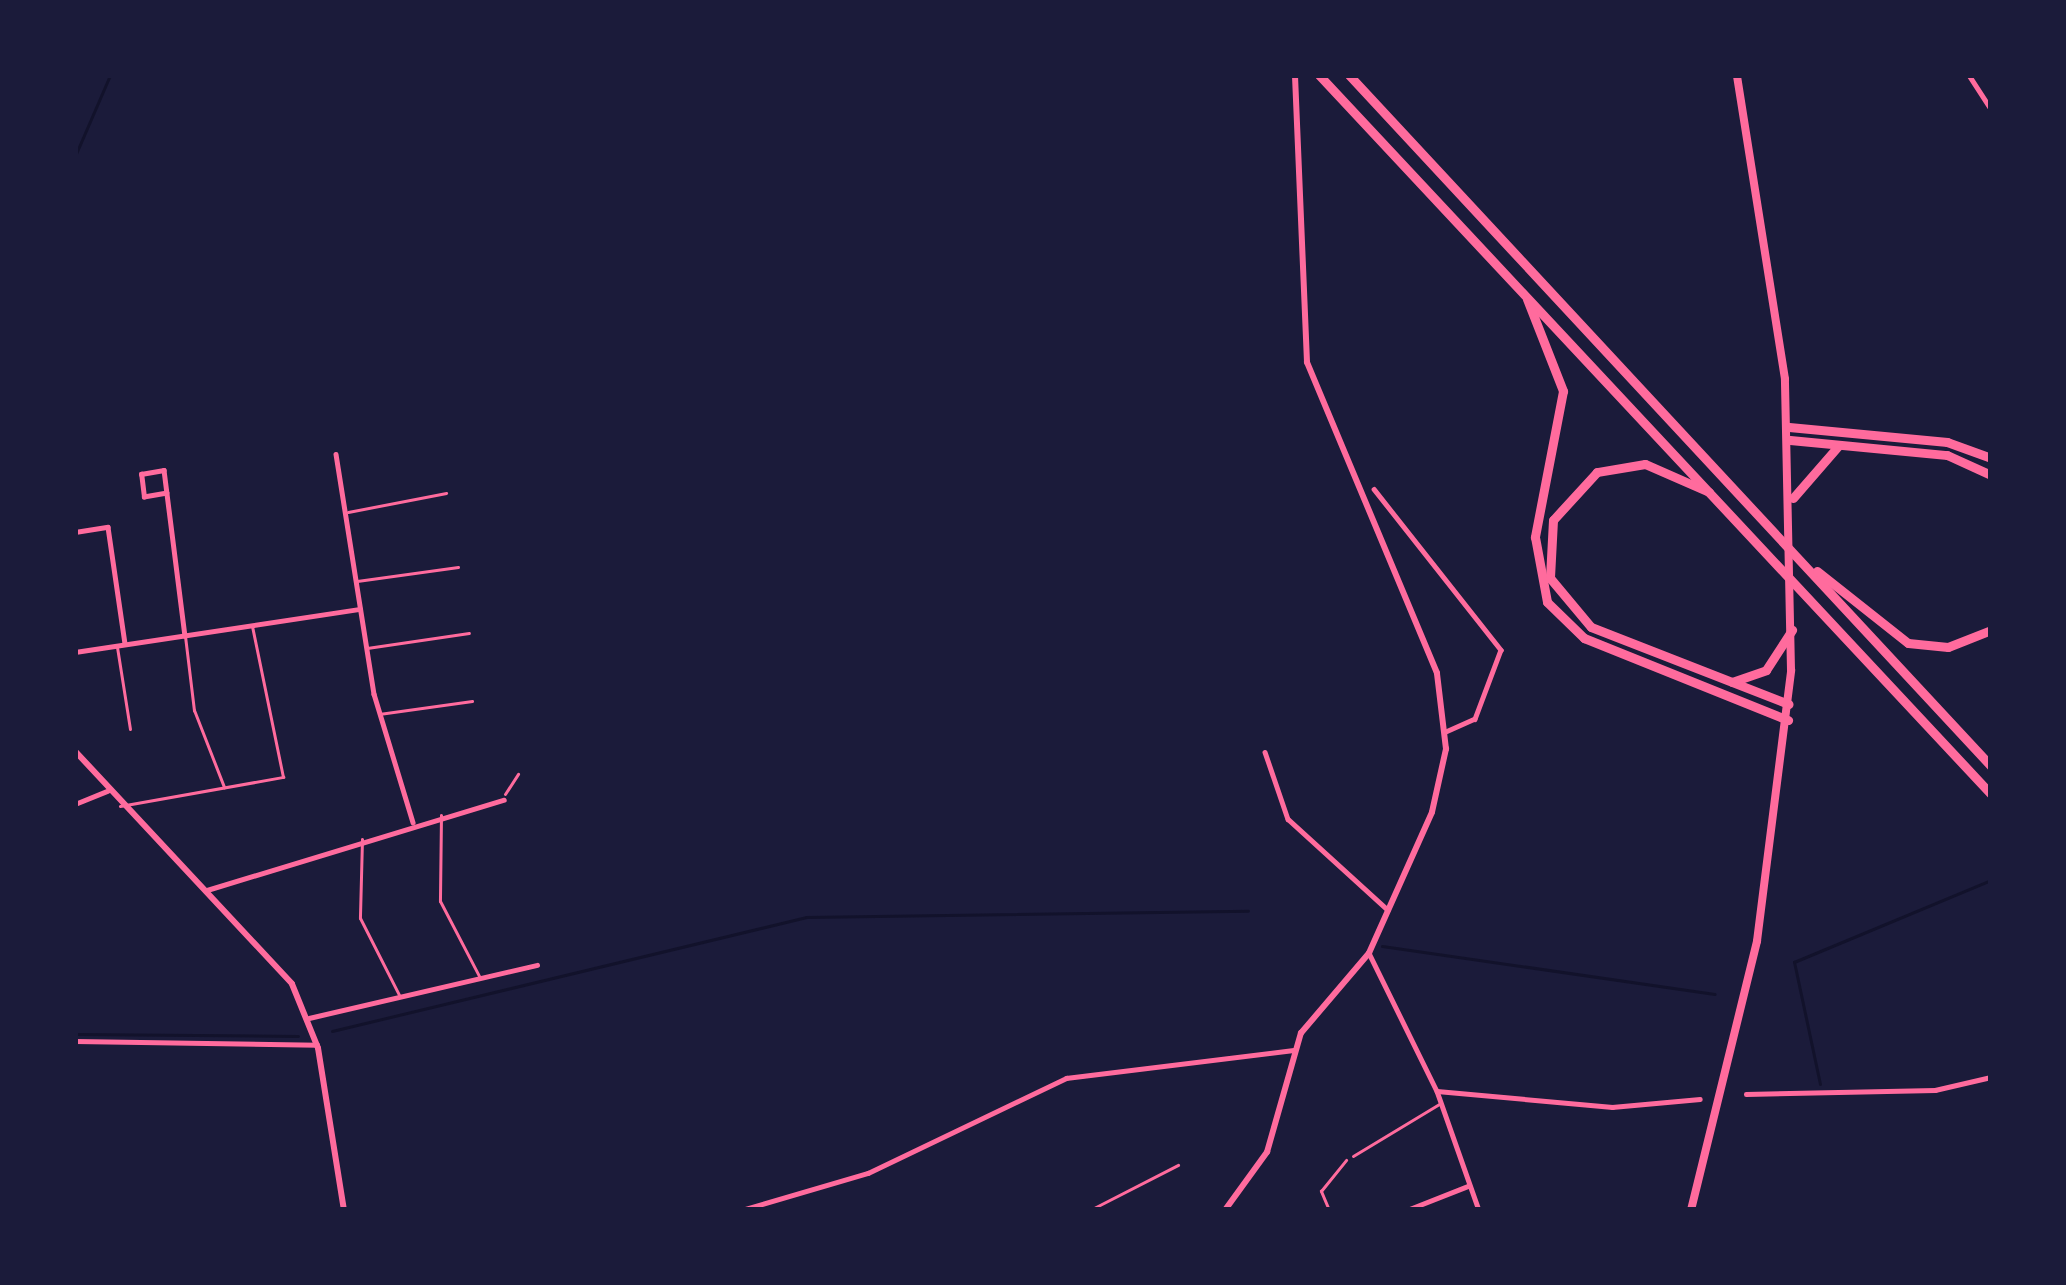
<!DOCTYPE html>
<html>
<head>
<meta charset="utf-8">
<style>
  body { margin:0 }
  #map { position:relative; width:2066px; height:1285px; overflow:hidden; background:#1b1b3a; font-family:"Source Serif 4",serif }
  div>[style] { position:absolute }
  .stream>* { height:3px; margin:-1.5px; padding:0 1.5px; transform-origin:1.5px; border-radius:1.5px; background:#12122b }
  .path>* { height:3px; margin:-1.5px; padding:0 1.5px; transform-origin:1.5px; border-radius:1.5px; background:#ff6b9d }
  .service>* { height:3px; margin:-1.5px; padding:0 1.5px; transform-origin:1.5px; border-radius:1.5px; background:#ff6b9d }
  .minor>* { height:4.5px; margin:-2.25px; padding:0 2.25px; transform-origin:2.25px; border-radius:2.25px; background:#ff6b9d }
  .tertiary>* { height:6px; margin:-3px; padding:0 3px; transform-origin:3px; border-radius:3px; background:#ff6b9d }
  .primary>* { height:8px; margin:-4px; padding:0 4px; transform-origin:4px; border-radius:4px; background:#ff6b9d }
  .motorway>* { height:9px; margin:-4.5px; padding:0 4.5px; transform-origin:4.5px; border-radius:4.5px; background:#ff6b9d }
  span { translate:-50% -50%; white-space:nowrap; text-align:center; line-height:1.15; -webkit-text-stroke:9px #1b1b3a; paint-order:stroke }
  .frame { position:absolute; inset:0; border:78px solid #1b1b3a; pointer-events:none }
</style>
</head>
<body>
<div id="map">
  <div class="stream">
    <i style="left:75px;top:156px;width:88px;rotate:-66.6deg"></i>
    <i style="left:1382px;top:946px;width:336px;rotate:8.2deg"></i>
    <i style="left:332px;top:1031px;width:488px;rotate:-13.5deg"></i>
    <i style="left:806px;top:917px;width:442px;rotate:-0.8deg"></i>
    <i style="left:75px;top:1034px;width:223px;rotate:0.5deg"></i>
    <i style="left:1820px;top:1084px;width:125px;rotate:-102deg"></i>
    <i style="left:1794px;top:962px;width:213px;rotate:-22.6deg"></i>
  </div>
  <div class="path">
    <i style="left:505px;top:794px;width:24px;rotate:-57deg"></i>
    <i style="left:1329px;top:1210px;width:21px;rotate:-113deg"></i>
    <i style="left:1321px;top:1191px;width:40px;rotate:-51deg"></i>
  </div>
  <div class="service">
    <i style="left:348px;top:512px;width:100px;rotate:-11deg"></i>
    <i style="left:357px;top:581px;width:102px;rotate:-7.9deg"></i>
    <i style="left:185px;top:636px;width:75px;rotate:83.1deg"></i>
    <i style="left:194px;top:710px;width:83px;rotate:68.7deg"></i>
    <i style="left:117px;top:647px;width:83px;rotate:81deg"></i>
    <i style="left:367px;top:648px;width:103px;rotate:-8.4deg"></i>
    <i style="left:379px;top:714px;width:94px;rotate:-8deg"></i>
    <i style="left:120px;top:806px;width:166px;rotate:-10.1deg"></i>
    <i style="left:283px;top:777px;width:154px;rotate:-101.6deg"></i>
    <i style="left:441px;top:815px;width:86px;rotate:90.7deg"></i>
    <i style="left:440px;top:901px;width:85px;rotate:62.5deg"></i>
    <i style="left:362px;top:839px;width:79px;rotate:91.5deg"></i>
    <i style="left:360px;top:918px;width:86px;rotate:63.1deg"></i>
    <i style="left:1353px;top:1156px;width:103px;rotate:-31.1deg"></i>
    <i style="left:1090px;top:1210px;width:99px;rotate:-27.1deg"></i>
  </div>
  <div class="minor">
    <i style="left:1969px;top:75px;width:40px;rotate:57.1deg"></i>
    <i style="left:336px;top:454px;width:243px;rotate:81deg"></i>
    <i style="left:374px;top:694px;width:134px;rotate:73.1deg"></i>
    <i style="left:1374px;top:489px;width:205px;rotate:51.7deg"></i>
    <i style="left:1501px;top:650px;width:74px;rotate:110.6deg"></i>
    <i style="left:1475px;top:719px;width:32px;rotate:156deg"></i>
    <i style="left:167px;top:493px;width:23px;rotate:170deg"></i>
    <i style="left:144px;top:497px;width:23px;rotate:-97deg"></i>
    <i style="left:141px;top:474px;width:23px;rotate:-10deg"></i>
    <i style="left:164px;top:470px;width:167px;rotate:82.8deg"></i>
    <i style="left:75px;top:532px;width:33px;rotate:-9deg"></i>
    <i style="left:108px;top:527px;width:117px;rotate:81.7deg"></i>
    <i style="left:75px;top:652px;width:288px;rotate:-8.6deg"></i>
    <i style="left:1265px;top:752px;width:71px;rotate:71.1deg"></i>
    <i style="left:1288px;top:819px;width:135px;rotate:42.3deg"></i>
    <i style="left:75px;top:804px;width:35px;rotate:-22deg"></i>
    <i style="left:207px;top:890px;width:310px;rotate:-16.9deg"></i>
    <i style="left:1369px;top:953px;width:154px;rotate:63.8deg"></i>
    <i style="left:1437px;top:1091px;width:176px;rotate:5.2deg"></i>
    <i style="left:1612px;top:1107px;width:88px;rotate:-5.2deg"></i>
    <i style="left:309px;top:1018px;width:234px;rotate:-13.1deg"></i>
    <i style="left:75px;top:1041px;width:242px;rotate:0.9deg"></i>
    <i style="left:1437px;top:1091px;width:126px;rotate:70.6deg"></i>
    <i style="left:1746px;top:1094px;width:189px;rotate:-1.2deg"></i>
    <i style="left:1935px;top:1090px;width:57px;rotate:-13.1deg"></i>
    <i style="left:742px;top:1210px;width:131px;rotate:-16.4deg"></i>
    <i style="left:868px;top:1173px;width:220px;rotate:-25.6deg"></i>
    <i style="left:1066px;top:1078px;width:229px;rotate:-7deg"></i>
    <i style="left:1407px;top:1210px;width:66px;rotate:-21.5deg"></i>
  </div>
  <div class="tertiary">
    <i style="left:75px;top:751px;width:318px;rotate:47deg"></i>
    <i style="left:292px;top:984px;width:69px;rotate:67.9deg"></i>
    <i style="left:318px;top:1048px;width:164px;rotate:80.9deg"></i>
    <i style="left:1225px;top:1210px;width:72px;rotate:-54.1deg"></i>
    <i style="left:1267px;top:1152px;width:124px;rotate:-74.1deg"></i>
    <i style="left:1301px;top:1033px;width:105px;rotate:-49.6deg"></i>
    <i style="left:1369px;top:953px;width:154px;rotate:-65.9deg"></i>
    <i style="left:1432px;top:812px;width:65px;rotate:-77.5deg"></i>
    <i style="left:1446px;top:749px;width:77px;rotate:-96.8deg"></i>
    <i style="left:1437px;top:673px;width:337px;rotate:-112.7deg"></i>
    <i style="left:1307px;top:362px;width:287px;rotate:-92.4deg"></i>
  </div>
  <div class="primary">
    <i style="left:1691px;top:1210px;width:277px;rotate:-76.2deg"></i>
    <i style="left:1757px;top:941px;width:273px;rotate:-82.8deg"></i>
    <i style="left:1791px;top:670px;width:291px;rotate:-91.2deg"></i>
    <i style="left:1785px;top:379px;width:308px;rotate:-99deg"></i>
  </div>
  <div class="motorway">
    <i style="left:1319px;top:75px;width:984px;rotate:46.94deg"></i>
    <i style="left:1349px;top:75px;width:943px;rotate:47.11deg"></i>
    <i style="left:1527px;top:299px;width:99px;rotate:68.6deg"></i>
    <i style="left:1563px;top:391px;width:149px;rotate:100.9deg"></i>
    <i style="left:1535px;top:537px;width:66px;rotate:79.5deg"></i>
    <i style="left:1547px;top:602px;width:52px;rotate:44.2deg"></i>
    <i style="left:1584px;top:638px;width:220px;rotate:21.9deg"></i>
    <i style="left:1789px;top:427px;width:159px;rotate:5.4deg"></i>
    <i style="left:1947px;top:442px;width:47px;rotate:20deg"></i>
    <i style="left:1790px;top:440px;width:158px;rotate:5.5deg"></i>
    <i style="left:1947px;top:455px;width:48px;rotate:24.4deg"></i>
    <i style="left:1709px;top:492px;width:70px;rotate:-156.4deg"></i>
    <i style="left:1645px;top:464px;width:49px;rotate:170.5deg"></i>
    <i style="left:1597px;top:472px;width:65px;rotate:132.5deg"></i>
    <i style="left:1553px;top:520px;width:58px;rotate:93deg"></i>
    <i style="left:1550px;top:578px;width:64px;rotate:50.1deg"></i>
    <i style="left:1591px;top:627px;width:212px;rotate:21.3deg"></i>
    <i style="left:1793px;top:498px;width:70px;rotate:-49deg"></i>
    <i style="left:1817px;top:571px;width:116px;rotate:38.4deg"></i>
    <i style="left:1908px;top:643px;width:40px;rotate:5.7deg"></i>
    <i style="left:1948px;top:647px;width:46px;rotate:-21.6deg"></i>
    <i style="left:1732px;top:682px;width:36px;rotate:-19deg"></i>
    <i style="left:1766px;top:670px;width:48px;rotate:-57deg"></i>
  </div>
  <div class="frame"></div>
</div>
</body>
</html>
